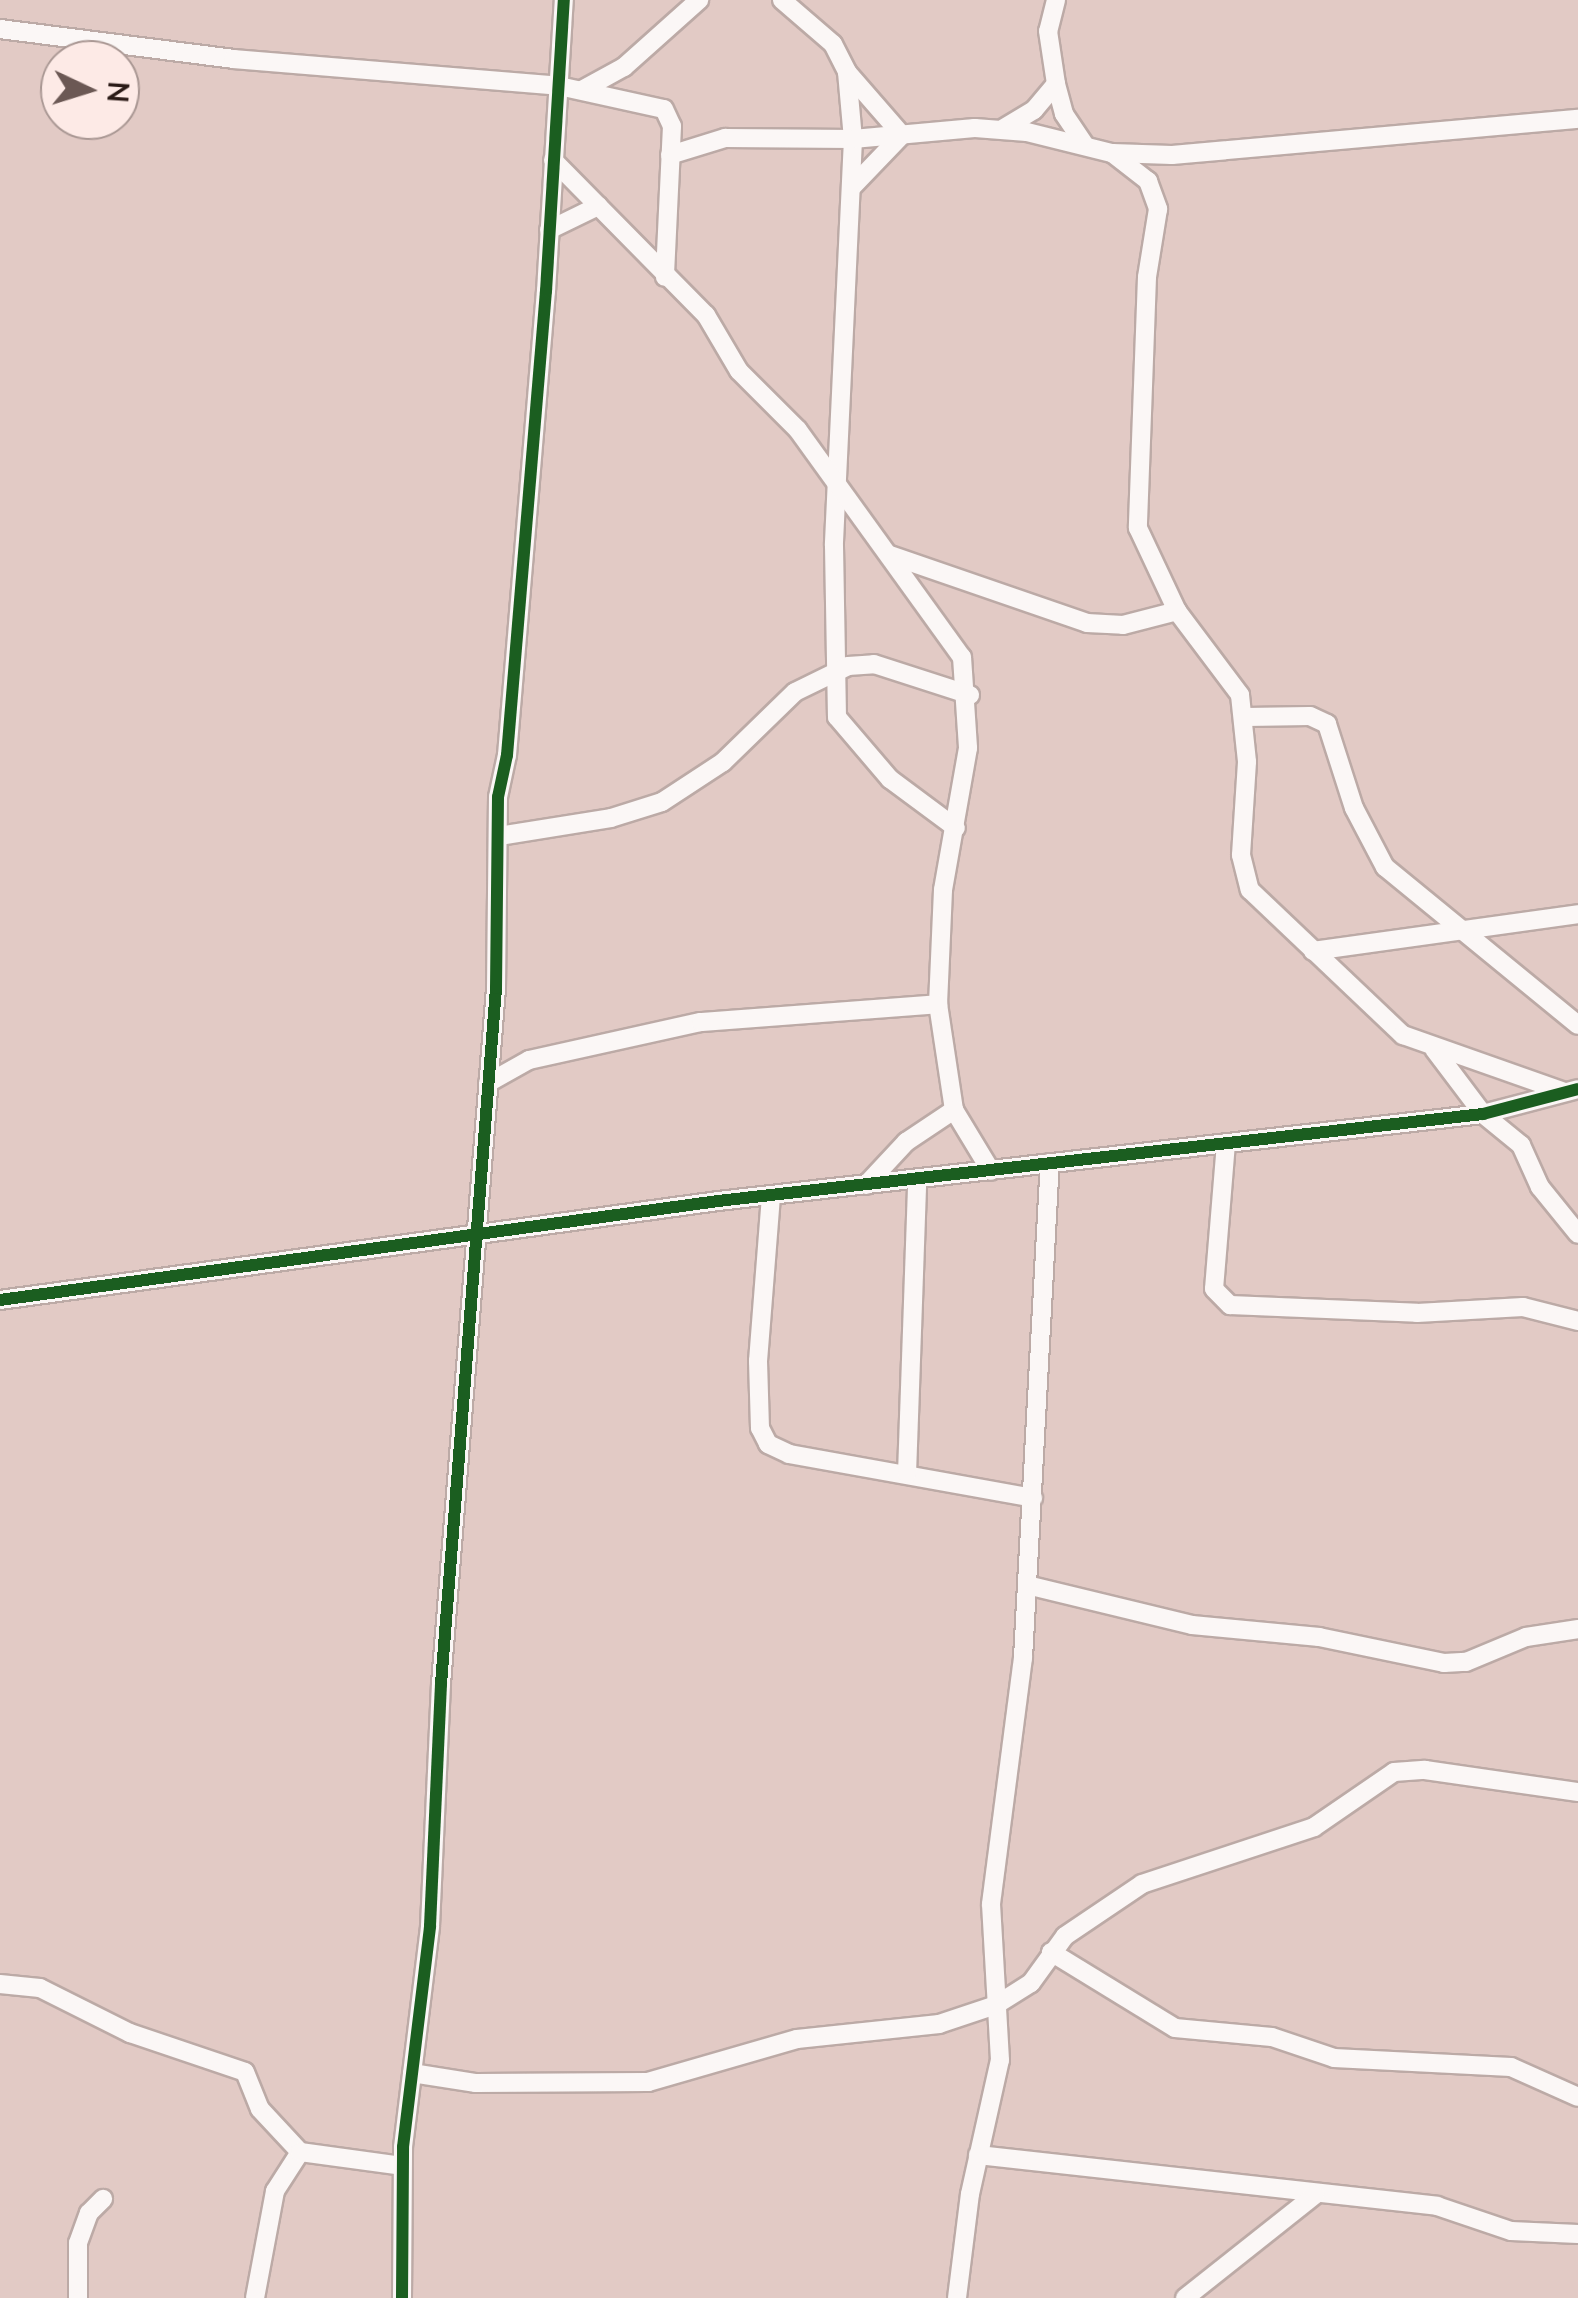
<!DOCTYPE html>
<html>
<head>
<meta charset="utf-8">
<style>
  body { margin:0 }
  #map { position:relative; width:1578px; height:2298px; overflow:hidden; background:#e2cac5; font-family:Mulish,sans-serif }
  div>[style] { position:absolute }
  .roads { filter:drop-shadow(2px 0 #bcaaa6) drop-shadow(-2px 0 #bcaaa6) drop-shadow(0 2px #bcaaa6) drop-shadow(0 -2px #bcaaa6) }
  .street>* { height:18px; margin:-9px; padding:0 9px; transform-origin:9px; border-radius:9px; background:#fbf7f6 }
  .cycleway>* { height:12px; margin:-6px; padding:0 6px; transform-origin:6px; border-radius:6px; background:#1b5e20 }
  span { translate:-50% -50%; white-space:nowrap; text-align:center; line-height:1.15; -webkit-text-stroke:10px #fdeae6; paint-order:stroke }
  .north { position:absolute; left:40px; top:40px; width:100px; height:100px; box-sizing:border-box; background:#fdeae6; border:2px solid #a99793; border-radius:50%; rotate:94deg; font-size:28px; font-weight:700; line-height:40px; text-align:center; color:#2b1b17 }
  .north::after { content:''; display:block; margin:auto; width:35px; height:45px; background:#6b5854; clip-path:polygon(50% 0,100% 100%,50% 72%,0 100%) }
</style>
</head>
<body>
<div id="map">
  <div class="roads">
    <div class="street">
      <i style="left:782px;top:0;width:67px;rotate:40.8deg"></i>
      <i style="left:833px;top:44px;width:31px;rotate:63deg"></i>
      <i style="left:847px;top:72px;width:67px;rotate:84.9deg"></i>
      <i style="left:853px;top:139px;width:407px;rotate:92.7deg"></i>
      <i style="left:834px;top:546px;width:171px;rotate:89deg"></i>
      <i style="left:837px;top:717px;width:82px;rotate:49.5deg"></i>
      <i style="left:890px;top:779px;width:82px;rotate:36.6deg"></i>
      <i style="left:1056px;top:0;width:32px;rotate:104deg"></i>
      <i style="left:1048px;top:31px;width:54px;rotate:81.4deg"></i>
      <i style="left:1056px;top:84px;width:31px;rotate:75deg"></i>
      <i style="left:1064px;top:114px;width:37px;rotate:56deg"></i>
      <i style="left:0;top:29px;width:235px;rotate:7.3deg"></i>
      <i style="left:233px;top:59px;width:327px;rotate:4.7deg"></i>
      <i style="left:559px;top:86px;width:107px;rotate:12.4deg"></i>
      <i style="left:664px;top:109px;width:19px;rotate:65deg"></i>
      <i style="left:672px;top:126px;width:151px;rotate:92.7deg"></i>
      <i style="left:847px;top:72px;width:84px;rotate:48.9deg"></i>
      <i style="left:902px;top:135px;width:71px;rotate:133.9deg"></i>
      <i style="left:582px;top:90px;width:48px;rotate:-28.7deg"></i>
      <i style="left:624px;top:67px;width:101px;rotate:-41.8deg"></i>
      <i style="left:1004px;top:128px;width:35px;rotate:-31deg"></i>
      <i style="left:1034px;top:110px;width:34px;rotate:-50deg"></i>
      <i style="left:1112px;top:153px;width:46px;rotate:37.9deg"></i>
      <i style="left:1148px;top:181px;width:30px;rotate:70deg"></i>
      <i style="left:1158px;top:209px;width:69px;rotate:99.2deg"></i>
      <i style="left:1147px;top:277px;width:251px;rotate:92.1deg"></i>
      <i style="left:1138px;top:528px;width:92px;rotate:64.8deg"></i>
      <i style="left:1177px;top:611px;width:105px;rotate:53.1deg"></i>
      <i style="left:1240px;top:695px;width:67px;rotate:84deg"></i>
      <i style="left:1247px;top:762px;width:93px;rotate:93.7deg"></i>
      <i style="left:1241px;top:855px;width:36px;rotate:76deg"></i>
      <i style="left:1250px;top:890px;width:211px;rotate:43.5deg"></i>
      <i style="left:1403px;top:1035px;width:169px;rotate:19.4deg"></i>
      <i style="left:670px;top:155px;width:58px;rotate:-17.2deg"></i>
      <i style="left:725px;top:138px;width:128px;rotate:0.4deg"></i>
      <i style="left:853px;top:139px;width:122px;rotate:-5.2deg"></i>
      <i style="left:975px;top:128px;width:52px;rotate:4.4deg"></i>
      <i style="left:1027px;top:132px;width:88px;rotate:13.9deg"></i>
      <i style="left:1112px;top:153px;width:60px;rotate:1.9deg"></i>
      <i style="left:1172px;top:155px;width:408px;rotate:-5.1deg"></i>
      <i style="left:553px;top:160px;width:218px;rotate:45.4deg"></i>
      <i style="left:706px;top:315px;width:65px;rotate:59.5deg"></i>
      <i style="left:739px;top:371px;width:83px;rotate:45deg"></i>
      <i style="left:798px;top:430px;width:280px;rotate:54.2deg"></i>
      <i style="left:962px;top:657px;width:91px;rotate:86.2deg"></i>
      <i style="left:968px;top:748px;width:144px;rotate:100deg"></i>
      <i style="left:943px;top:890px;width:114px;rotate:92.5deg"></i>
      <i style="left:938px;top:1004px;width:107px;rotate:81.4deg"></i>
      <i style="left:954px;top:1110px;width:71px;rotate:58.8deg"></i>
      <i style="left:549px;top:230px;width:55px;rotate:-26.1deg"></i>
      <i style="left:890px;top:555px;width:208px;rotate:19deg"></i>
      <i style="left:1087px;top:623px;width:36px;rotate:3deg"></i>
      <i style="left:1123px;top:625px;width:56px;rotate:-14.5deg"></i>
      <i style="left:1246px;top:717px;width:64px;rotate:-0.9deg"></i>
      <i style="left:1310px;top:716px;width:19px;rotate:25deg"></i>
      <i style="left:1327px;top:724px;width:88px;rotate:72.2deg"></i>
      <i style="left:1354px;top:808px;width:67px;rotate:62.3deg"></i>
      <i style="left:1385px;top:867px;width:249px;rotate:39.3deg"></i>
      <i style="left:499px;top:836px;width:113px;rotate:-9.1deg"></i>
      <i style="left:611px;top:818px;width:53px;rotate:-17.4deg"></i>
      <i style="left:662px;top:802px;width:73px;rotate:-33.3deg"></i>
      <i style="left:723px;top:762px;width:100px;rotate:-44.2deg"></i>
      <i style="left:795px;top:692px;width:59px;rotate:-26.1deg"></i>
      <i style="left:848px;top:666px;width:26px;rotate:-4deg"></i>
      <i style="left:874px;top:664px;width:101px;rotate:17.9deg"></i>
      <i style="left:1313px;top:951px;width:268px;rotate:-7.9deg"></i>
      <i style="left:1434px;top:1049px;width:81px;rotate:53deg"></i>
      <i style="left:1483px;top:1114px;width:49px;rotate:39.2deg"></i>
      <i style="left:1521px;top:1145px;width:46px;rotate:65.7deg"></i>
      <i style="left:1540px;top:1187px;width:60px;rotate:51deg"></i>
      <i style="left:488px;top:1083px;width:47px;rotate:-29.3deg"></i>
      <i style="left:529px;top:1060px;width:176px;rotate:-12.5deg"></i>
      <i style="left:701px;top:1022px;width:238px;rotate:-4.3deg"></i>
      <i style="left:1226px;top:1143px;width:146px;rotate:94.7deg"></i>
      <i style="left:1214px;top:1289px;width:23px;rotate:45deg"></i>
      <i style="left:1230px;top:1305px;width:187px;rotate:2.4deg"></i>
      <i style="left:1417px;top:1313px;width:106px;rotate:-3.2deg"></i>
      <i style="left:1523px;top:1307px;width:57px;rotate:14.3deg"></i>
      <i style="left:866px;top:1185px;width:59px;rotate:-47.1deg"></i>
      <i style="left:906px;top:1142px;width:58px;rotate:-33.7deg"></i>
      <i style="left:771px;top:1196px;width:166px;rotate:94.5deg"></i>
      <i style="left:758px;top:1361px;width:67px;rotate:88.3deg"></i>
      <i style="left:760px;top:1428px;width:18px;rotate:63deg"></i>
      <i style="left:768px;top:1444px;width:23px;rotate:25deg"></i>
      <i style="left:789px;top:1454px;width:248px;rotate:10.2deg"></i>
      <i style="left:0;top:1300px;width:725px;rotate:-7.85deg"></i>
      <i style="left:718px;top:1201px;width:770px;rotate:-6.49deg"></i>
      <i style="left:1483px;top:1114px;width:98px;rotate:-14.7deg"></i>
      <i style="left:907px;top:1474px;width:293px;rotate:-88deg"></i>
      <i style="left:1027px;top:1585px;width:170px;rotate:13.6deg"></i>
      <i style="left:1192px;top:1625px;width:128px;rotate:5.4deg"></i>
      <i style="left:1319px;top:1637px;width:128px;rotate:11.7deg"></i>
      <i style="left:1444px;top:1663px;width:22px;rotate:-3deg"></i>
      <i style="left:1466px;top:1662px;width:65px;rotate:-22.6deg"></i>
      <i style="left:1526px;top:1637px;width:53px;rotate:-8.7deg"></i>
      <i style="left:1051px;top:1952px;width:145px;rotate:31.5deg"></i>
      <i style="left:1175px;top:2028px;width:97px;rotate:5.3deg"></i>
      <i style="left:1272px;top:2037px;width:65px;rotate:18.7deg"></i>
      <i style="left:1334px;top:2058px;width:177px;rotate:2.9deg"></i>
      <i style="left:1511px;top:2067px;width:73px;rotate:24.1deg"></i>
      <i style="left:0;top:1984px;width:40px;rotate:5.7deg"></i>
      <i style="left:40px;top:1988px;width:101px;rotate:26.6deg"></i>
      <i style="left:130px;top:2033px;width:121px;rotate:18.7deg"></i>
      <i style="left:245px;top:2072px;width:40px;rotate:68deg"></i>
      <i style="left:260px;top:2109px;width:59px;rotate:47.1deg"></i>
      <i style="left:412px;top:2073px;width:65px;rotate:8.9deg"></i>
      <i style="left:476px;top:2083px;width:172px;rotate:-0.3deg"></i>
      <i style="left:648px;top:2082px;width:155px;rotate:-16.1deg"></i>
      <i style="left:797px;top:2039px;width:143px;rotate:-6deg"></i>
      <i style="left:939px;top:2024px;width:60px;rotate:-18.4deg"></i>
      <i style="left:996px;top:2005px;width:41px;rotate:-32.2deg"></i>
      <i style="left:1031px;top:1983px;width:58px;rotate:-54.1deg"></i>
      <i style="left:1065px;top:1936px;width:93px;rotate:-34deg"></i>
      <i style="left:1142px;top:1884px;width:181px;rotate:-18.3deg"></i>
      <i style="left:1314px;top:1827px;width:97px;rotate:-34.5deg"></i>
      <i style="left:1394px;top:1772px;width:31px;rotate:-4deg"></i>
      <i style="left:1425px;top:1770px;width:155px;rotate:8.2deg"></i>
      <i style="left:978px;top:2155px;width:462px;rotate:6.3deg"></i>
      <i style="left:1437px;top:2206px;width:78px;rotate:18.7deg"></i>
      <i style="left:1511px;top:2231px;width:67px;rotate:2.6deg"></i>
      <i style="left:78px;top:2298px;width:55px;rotate:-90deg"></i>
      <i style="left:78px;top:2243px;width:32px;rotate:-70deg"></i>
      <i style="left:89px;top:2213px;width:20px;rotate:-45deg"></i>
      <i style="left:255px;top:2298px;width:109px;rotate:-79.4deg"></i>
      <i style="left:275px;top:2191px;width:46px;rotate:-57.3deg"></i>
      <i style="left:300px;top:2152px;width:103px;rotate:7.8deg"></i>
      <i style="left:402px;top:2298px;width:151px;rotate:-89.6deg"></i>
      <i style="left:403px;top:2147px;width:223px;rotate:-83deg"></i>
      <i style="left:430px;top:1926px;width:242px;rotate:-87.4deg"></i>
      <i style="left:441px;top:1684px;width:698px;rotate:-85.48deg"></i>
      <i style="left:496px;top:988px;width:191px;rotate:-89.4deg"></i>
      <i style="left:498px;top:797px;width:43px;rotate:-77.9deg"></i>
      <i style="left:507px;top:755px;width:466px;rotate:-85.2deg"></i>
      <i style="left:546px;top:291px;width:292px;rotate:-86.5deg"></i>
      <i style="left:957px;top:2298px;width:105px;rotate:-82.9deg"></i>
      <i style="left:970px;top:2194px;width:137px;rotate:-77.4deg"></i>
      <i style="left:1000px;top:2060px;width:156px;rotate:-93.3deg"></i>
      <i style="left:991px;top:1904px;width:248px;rotate:-82.6deg"></i>
      <i style="left:1023px;top:1658px;width:496px;rotate:-86.9deg"></i>
      <i style="left:1185px;top:2298px;width:166px;rotate:-38.4deg"></i>
    </div>
  </div>
  <div class="cycleway">
    <i style="left:0;top:1300px;width:725px;rotate:-7.85deg"></i>
    <i style="left:718px;top:1201px;width:770px;rotate:-6.49deg"></i>
    <i style="left:1483px;top:1114px;width:98px;rotate:-14.7deg"></i>
    <i style="left:402px;top:2298px;width:151px;rotate:-89.6deg"></i>
    <i style="left:403px;top:2147px;width:223px;rotate:-83deg"></i>
    <i style="left:430px;top:1926px;width:242px;rotate:-87.4deg"></i>
    <i style="left:441px;top:1684px;width:698px;rotate:-85.48deg"></i>
    <i style="left:496px;top:988px;width:191px;rotate:-89.4deg"></i>
    <i style="left:498px;top:797px;width:43px;rotate:-77.9deg"></i>
    <i style="left:507px;top:755px;width:466px;rotate:-85.2deg"></i>
    <i style="left:546px;top:291px;width:292px;rotate:-86.5deg"></i>
  </div>
  <div class="north">N</div>
</div>
</body>
</html>
